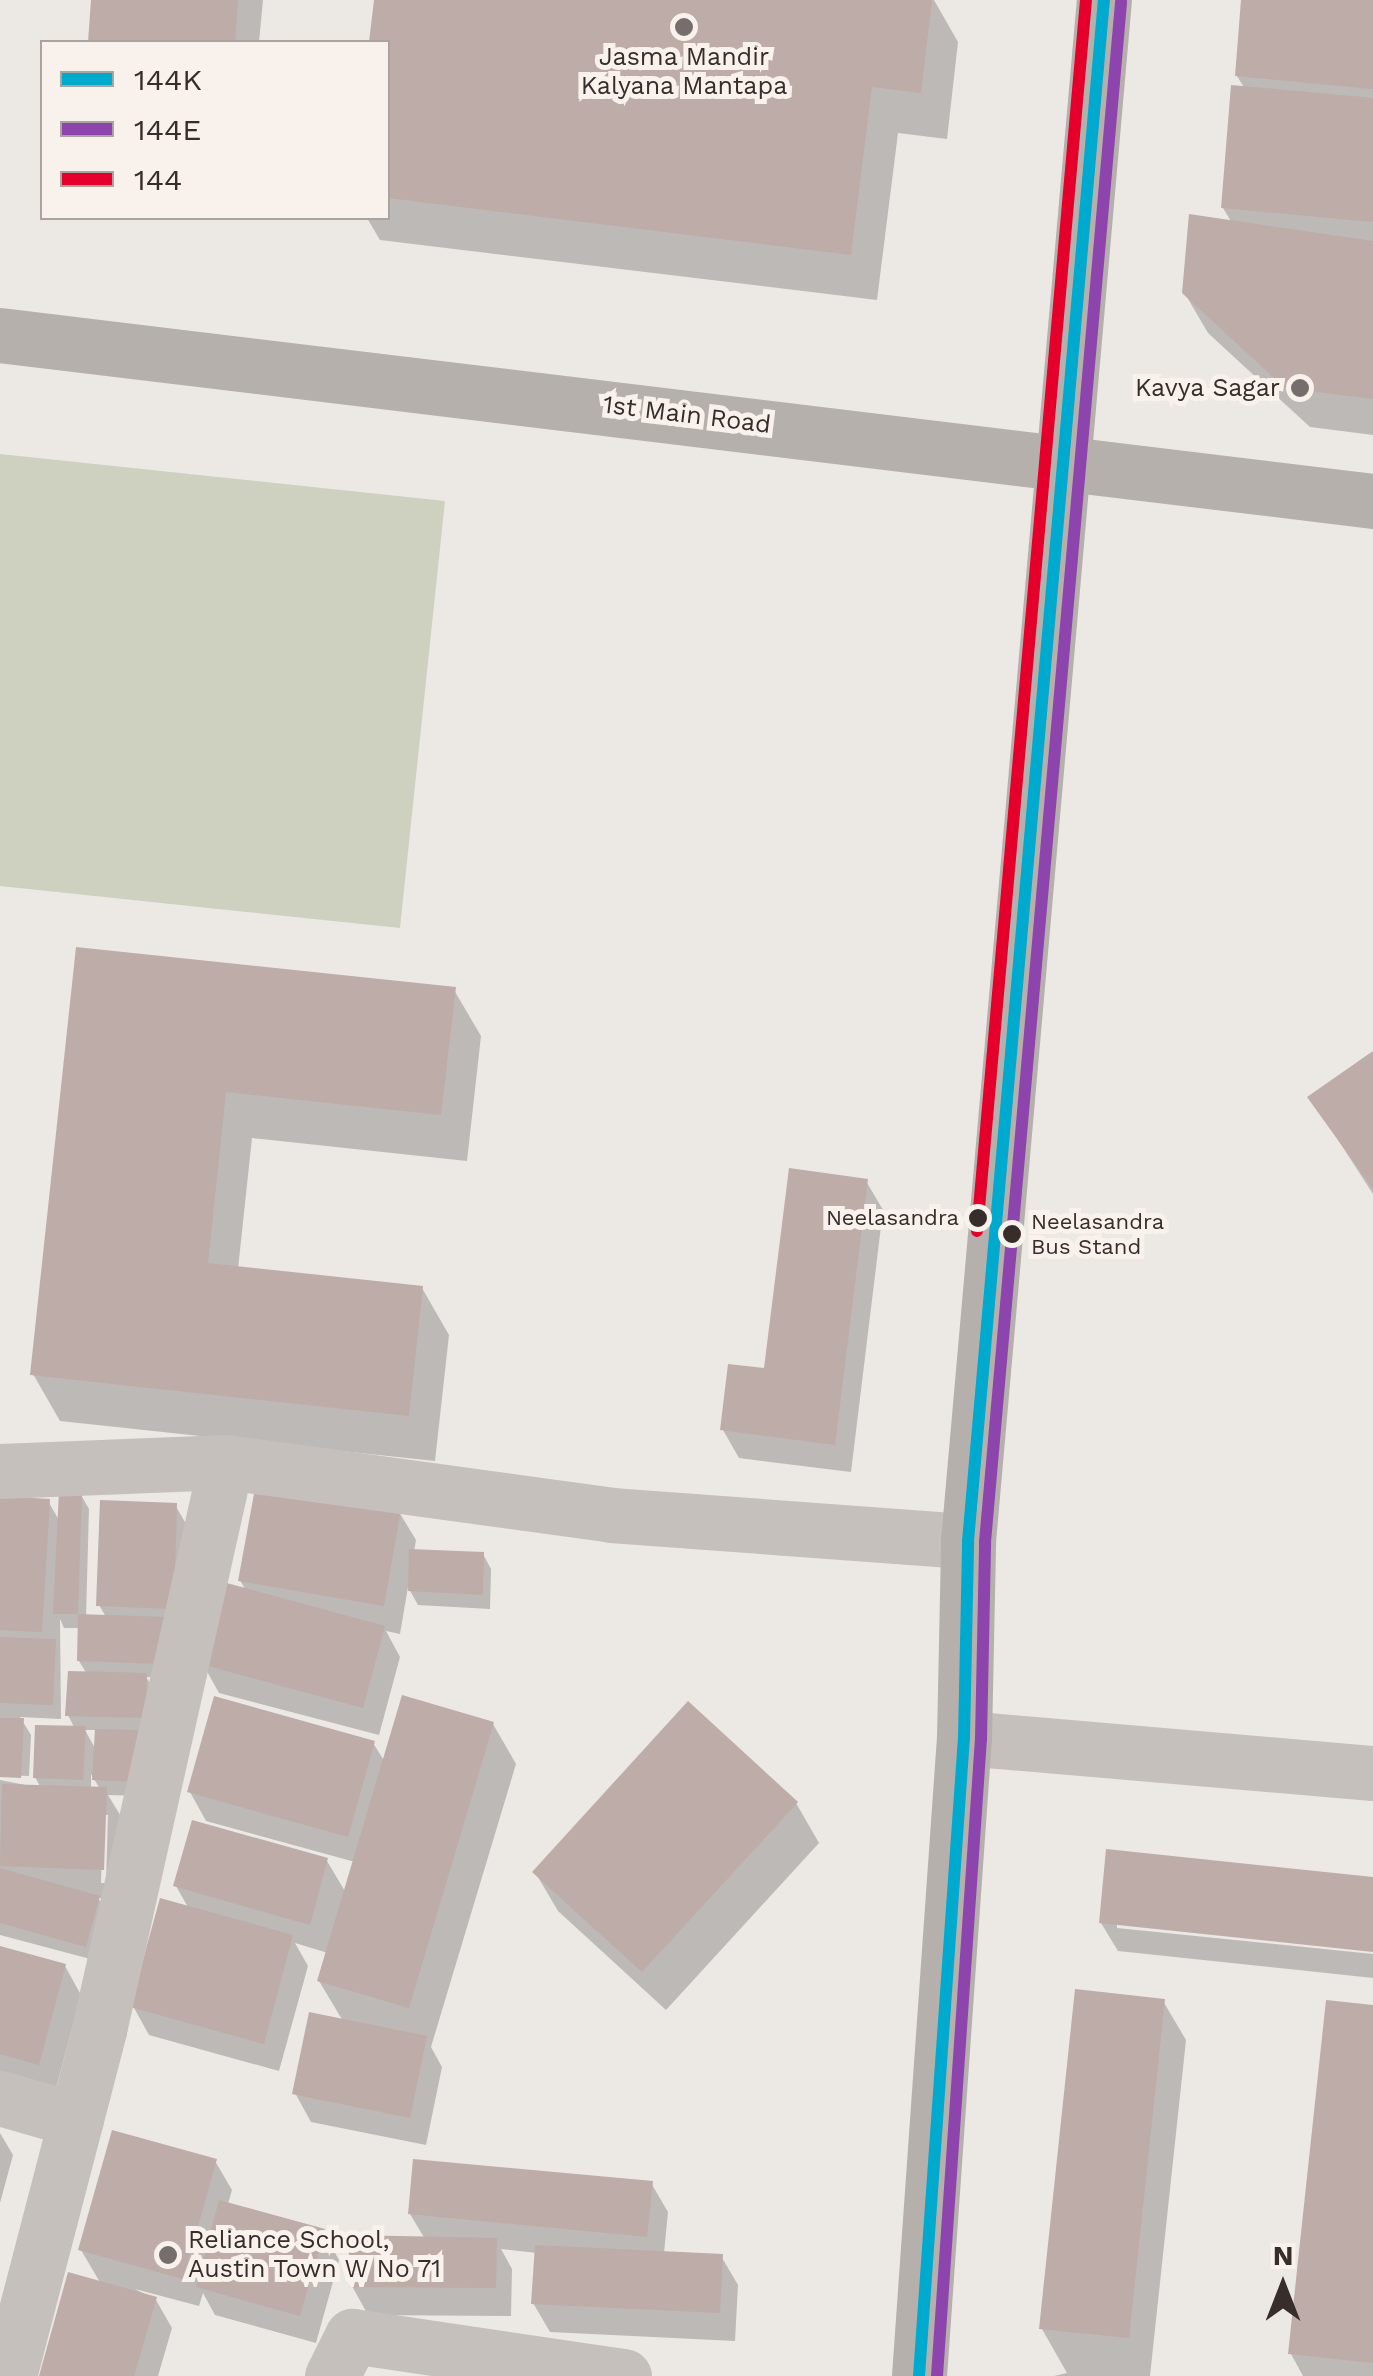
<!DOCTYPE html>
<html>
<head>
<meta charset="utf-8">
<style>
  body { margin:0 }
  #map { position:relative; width:1373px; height:2376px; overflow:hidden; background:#ece8e4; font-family:"Work Sans",sans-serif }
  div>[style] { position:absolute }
  .green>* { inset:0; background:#cfd1c0 }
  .shadow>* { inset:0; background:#0003 }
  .building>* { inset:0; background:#beaca8 }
  .street>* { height:55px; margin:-27.5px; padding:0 27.5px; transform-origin:27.5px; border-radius:27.5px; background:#c6c0bc }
  .secondary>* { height:55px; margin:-27.5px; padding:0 27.5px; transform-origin:27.5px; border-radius:27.5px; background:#b6b0ad }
  .bus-1>* { height:12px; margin:-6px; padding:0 6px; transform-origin:6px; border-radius:6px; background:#00a9ce }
  .bus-2>* { height:12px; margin:-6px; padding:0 6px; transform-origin:6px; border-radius:6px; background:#8e44ad }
  .bus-3>* { height:12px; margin:-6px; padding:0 6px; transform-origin:6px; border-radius:6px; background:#e4002b }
  .dots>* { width:28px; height:28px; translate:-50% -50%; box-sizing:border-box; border:5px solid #f8f1ec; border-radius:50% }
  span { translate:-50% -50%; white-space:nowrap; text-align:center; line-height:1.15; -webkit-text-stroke:10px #f8f1ec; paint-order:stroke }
  .bus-label { font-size:22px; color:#372d2b }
  .right { translate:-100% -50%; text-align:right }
  .left { translate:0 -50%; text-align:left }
  .poi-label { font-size:25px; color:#372d2b }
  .street-label { font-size:25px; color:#372d2b }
  .legend { position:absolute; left:40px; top:40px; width:350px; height:180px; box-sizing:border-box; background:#f8f1ec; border:2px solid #aba39f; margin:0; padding:12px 18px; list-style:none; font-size:30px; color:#372d2b }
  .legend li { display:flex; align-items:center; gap:20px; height:50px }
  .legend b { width:50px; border:2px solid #aba39f }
  .north { position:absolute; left:1233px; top:2236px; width:100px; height:100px; -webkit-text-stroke:8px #f8f1ec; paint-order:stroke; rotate:0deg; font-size:28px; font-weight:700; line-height:40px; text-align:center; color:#372d2b }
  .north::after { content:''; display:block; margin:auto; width:35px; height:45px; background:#372d2b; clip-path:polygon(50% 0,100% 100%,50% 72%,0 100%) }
</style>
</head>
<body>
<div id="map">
  <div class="green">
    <i style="clip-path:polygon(0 454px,445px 501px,400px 928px,0 886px)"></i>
  </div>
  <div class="shadow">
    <i style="clip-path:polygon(93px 0,263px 0,259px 42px,90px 42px)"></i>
    <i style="clip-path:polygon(377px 0,934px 0,958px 42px,947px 139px,898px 133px,877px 300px,380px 240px,367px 218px,388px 218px,388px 42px,372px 42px)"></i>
    <i style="clip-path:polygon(1244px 0,1373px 0,1373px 435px,1310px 427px,1208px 333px,1184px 292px,1232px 223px,1223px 208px,1245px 89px,1237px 76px)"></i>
    <i style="clip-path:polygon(78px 950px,454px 990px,481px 1036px,467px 1161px,252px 1138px,238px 1269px,422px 1288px,449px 1335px,435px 1461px,60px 1421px,33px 1374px)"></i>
    <i style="clip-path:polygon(1373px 1054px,1373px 1194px,1311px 1098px)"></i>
    <i style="clip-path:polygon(866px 1181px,883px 1210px,851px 1472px,739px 1458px,723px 1430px,766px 1371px)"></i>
    <i style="clip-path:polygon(evenodd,81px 1495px,89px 1509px,86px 1617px,106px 1617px,99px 1605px,175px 1505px,192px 1534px,169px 1678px,146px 1677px,154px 1690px,144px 1796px,108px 1795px,122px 1818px,119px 1898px,98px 1898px,107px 1912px,94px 1960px,0 1935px,0 1780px,41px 1788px,35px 1777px,75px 1729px,68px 1715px,87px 1674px,79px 1661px,80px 1628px,64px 1628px,60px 1619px,61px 1719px,20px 1717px,31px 1735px,29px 1776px,0 1775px,0 1498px,48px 1501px,60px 1522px,81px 1495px,85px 1730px,97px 1730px,96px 1750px,85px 1730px,81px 1495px,91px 1774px,100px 1789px,91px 1789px,91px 1774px,81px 1495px,103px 1815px,108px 1815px,106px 1883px,101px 1883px,103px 1815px)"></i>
    <i style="clip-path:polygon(399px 1512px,416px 1540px,414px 1552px,483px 1554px,491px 1569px,490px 1609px,418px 1605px,408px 1587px,400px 1634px,386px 1631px,400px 1657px,379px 1735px,219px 1693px,203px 1664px,246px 1591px,240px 1580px)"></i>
    <i style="clip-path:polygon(493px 1724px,516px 1764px,431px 2047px,442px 2067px,426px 2145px,311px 2122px,295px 2093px,343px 2021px,319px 1981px,328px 1953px,295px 1943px,308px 1966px,279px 2071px,149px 2035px,133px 2006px,189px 1909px,176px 1886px,327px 1861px,346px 1893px,355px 1862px,206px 1821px,190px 1792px,373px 1743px,385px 1762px)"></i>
    <i style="clip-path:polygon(796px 1803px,819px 1843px,666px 2010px,558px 1911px,535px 1872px)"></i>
    <i style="clip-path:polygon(1373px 1879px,1373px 1949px,1117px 1923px,1117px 1928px,1373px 1954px,1373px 1978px,1118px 1951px,1101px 1923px)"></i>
    <i style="clip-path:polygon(0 1949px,65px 1966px,81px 1995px,55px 2092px,0 2077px)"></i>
    <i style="clip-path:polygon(1163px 2001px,1186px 2040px,1150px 2376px,1054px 2376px,1067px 2373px,1042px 2329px)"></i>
    <i style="clip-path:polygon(1373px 2007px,1373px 2376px,1303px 2376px,1291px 2354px)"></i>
    <i style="clip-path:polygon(0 2133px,13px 2155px,0 2203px)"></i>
    <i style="clip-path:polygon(215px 2161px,232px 2190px,228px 2204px,323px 2231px,339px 2260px,316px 2343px,215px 2315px,203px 2293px,199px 2306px,135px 2289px,156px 2300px,172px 2328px,158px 2376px,42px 2376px,101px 2284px,81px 2250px)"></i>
    <i style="clip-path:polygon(651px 2183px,668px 2212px,664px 2253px,721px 2256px,738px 2285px,735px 2341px,550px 2332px,533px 2303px,537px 2253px,501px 2249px,512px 2269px,511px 2316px,368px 2315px,352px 2286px,425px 2239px,410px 2214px)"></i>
  </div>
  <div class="building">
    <i style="clip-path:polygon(91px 0,238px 0,235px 42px,88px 42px)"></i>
    <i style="clip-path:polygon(374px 0,932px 0,921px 93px,872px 87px,851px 255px,388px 198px,388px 42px,369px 42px)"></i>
    <i style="clip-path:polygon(1241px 0,1373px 0,1373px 89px,1235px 76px)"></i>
    <i style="clip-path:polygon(1231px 85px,1373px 98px,1373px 222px,1221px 208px)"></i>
    <i style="clip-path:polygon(1189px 214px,1373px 241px,1373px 399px,1285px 388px,1182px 293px)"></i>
    <i style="clip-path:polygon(76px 947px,456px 987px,441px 1115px,226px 1092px,208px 1263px,423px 1286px,409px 1416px,30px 1375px)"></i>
    <i style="clip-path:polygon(1373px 1051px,1373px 1189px,1307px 1097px)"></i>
    <i style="clip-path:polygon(789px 1168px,868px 1179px,835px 1445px,720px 1430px,728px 1364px,764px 1368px)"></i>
    <i style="clip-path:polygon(256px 1483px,401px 1509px,384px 1606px,238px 1581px)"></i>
    <i style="clip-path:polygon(59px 1491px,82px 1492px,78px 1614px,53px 1614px)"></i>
    <i style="clip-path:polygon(0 1496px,50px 1499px,42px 1632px,0 1630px)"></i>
    <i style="clip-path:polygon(100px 1500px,177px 1503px,174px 1609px,96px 1606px)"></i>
    <i style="clip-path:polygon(409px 1549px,484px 1552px,483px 1595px,408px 1591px)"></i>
    <i style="clip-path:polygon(223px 1582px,385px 1626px,363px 1708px,200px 1664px)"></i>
    <i style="clip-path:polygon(78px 1614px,164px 1617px,162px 1664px,77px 1661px)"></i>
    <i style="clip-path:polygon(0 1637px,56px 1639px,53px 1705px,0 1703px)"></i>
    <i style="clip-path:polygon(68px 1671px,147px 1673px,146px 1718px,65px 1716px)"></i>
    <i style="clip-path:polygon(402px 1695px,494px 1722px,409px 2008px,317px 1981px)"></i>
    <i style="clip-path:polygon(214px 1696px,375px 1741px,348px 1837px,187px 1792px)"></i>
    <i style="clip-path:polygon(688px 1701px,798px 1802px,642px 1972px,532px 1872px)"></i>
    <i style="clip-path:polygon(0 1718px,24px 1718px,21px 1778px,0 1777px)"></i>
    <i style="clip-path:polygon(35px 1725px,86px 1726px,83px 1780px,33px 1778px)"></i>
    <i style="clip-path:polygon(95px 1729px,138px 1730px,136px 1782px,92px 1780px)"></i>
    <i style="clip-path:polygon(2px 1784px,107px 1787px,104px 1870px,0 1866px)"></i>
    <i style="clip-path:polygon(192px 1820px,328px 1858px,310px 1925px,173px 1886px)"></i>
    <i style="clip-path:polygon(1106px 1849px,1373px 1877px,1373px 1952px,1099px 1923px)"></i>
    <i style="clip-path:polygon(0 1868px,100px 1896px,86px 1947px,0 1923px)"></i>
    <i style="clip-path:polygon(160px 1898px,293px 1935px,264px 2044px,130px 2007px)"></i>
    <i style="clip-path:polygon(0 1946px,66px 1964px,39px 2065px,0 2054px)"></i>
    <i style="clip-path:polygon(1075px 1989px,1165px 1999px,1129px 2338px,1039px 2329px)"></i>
    <i style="clip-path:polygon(1326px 2000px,1373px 2005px,1373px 2363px,1288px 2354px)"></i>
    <i style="clip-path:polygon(309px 2012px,427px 2036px,410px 2118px,292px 2094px)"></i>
    <i style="clip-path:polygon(112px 2130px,217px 2159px,183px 2279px,78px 2250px)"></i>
    <i style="clip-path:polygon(413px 2159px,653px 2181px,647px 2237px,408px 2214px)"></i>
    <i style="clip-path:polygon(219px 2200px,325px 2229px,300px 2316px,196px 2287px)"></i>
    <i style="clip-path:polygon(349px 2235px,497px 2238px,496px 2288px,349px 2287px)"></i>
    <i style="clip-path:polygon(535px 2245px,723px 2254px,720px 2313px,531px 2304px)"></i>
    <i style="clip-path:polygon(68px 2272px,157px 2297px,134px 2376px,39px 2376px)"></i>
  </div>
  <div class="street">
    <i style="left:0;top:1471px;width:226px;rotate:-2.3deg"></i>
    <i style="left:226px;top:1462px;width:389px;rotate:7.8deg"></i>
    <i style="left:611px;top:1515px;width:358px;rotate:4.2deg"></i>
    <i style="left:964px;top:1738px;width:410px;rotate:4.9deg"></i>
    <i style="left:0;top:2098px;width:79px;rotate:16.1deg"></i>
    <i style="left:9px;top:2376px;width:358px;rotate:-75.4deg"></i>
    <i style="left:99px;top:2030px;width:582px;rotate:-77.4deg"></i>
    <i style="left:332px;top:2376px;width:45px;rotate:-63.4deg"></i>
    <i style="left:352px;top:2336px;width:275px;rotate:8.4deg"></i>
  </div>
  <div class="secondary">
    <i style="left:0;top:335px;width:1383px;rotate:6.89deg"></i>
    <i style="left:919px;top:2376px;width:640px;rotate:-85.97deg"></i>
    <i style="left:964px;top:1738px;width:197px;rotate:-88.8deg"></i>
    <i style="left:968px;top:1541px;width:1547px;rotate:-84.96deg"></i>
  </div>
  <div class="bus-1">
    <i style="left:919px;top:2376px;width:640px;rotate:-85.97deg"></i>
    <i style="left:964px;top:1738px;width:197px;rotate:-88.8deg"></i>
    <i style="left:968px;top:1541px;width:1547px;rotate:-84.96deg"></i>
  </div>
  <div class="bus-2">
    <i style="left:937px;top:2376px;width:639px;rotate:-86.05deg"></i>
    <i style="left:981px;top:1739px;width:197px;rotate:-88.8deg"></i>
    <i style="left:985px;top:1542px;width:1546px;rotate:-84.95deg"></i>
  </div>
  <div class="bus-3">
    <i style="left:977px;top:1231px;width:1236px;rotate:-84.94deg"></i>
  </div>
  <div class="dots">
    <i style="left:684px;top:27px;background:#766e6c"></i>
    <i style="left:1300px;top:388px;background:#766e6c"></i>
    <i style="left:978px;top:1218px;background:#372d2b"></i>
    <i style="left:1012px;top:1234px;background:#372d2b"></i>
    <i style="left:168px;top:2255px;background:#766e6c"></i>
  </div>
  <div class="bus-label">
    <span class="right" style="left:959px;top:1218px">Neelasandra</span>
    <span class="left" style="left:1031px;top:1234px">Neelasandra<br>Bus Stand</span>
  </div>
  <div class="poi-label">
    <span style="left:684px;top:72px">Jasma Mandir<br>Kalyana Mantapa</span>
    <span class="right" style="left:1280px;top:388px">Kavya Sagar</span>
    <span class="left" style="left:188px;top:2255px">Reliance School,<br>Austin Town W No 71</span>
  </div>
  <div class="street-label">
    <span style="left:687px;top:415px;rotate:7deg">1st Main Road</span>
  </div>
  <ul class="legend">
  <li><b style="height:12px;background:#00a9ce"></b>144K</li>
  <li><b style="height:12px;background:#8e44ad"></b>144E</li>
  <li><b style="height:12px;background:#e4002b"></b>144</li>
  </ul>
  <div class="north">N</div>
</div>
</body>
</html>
